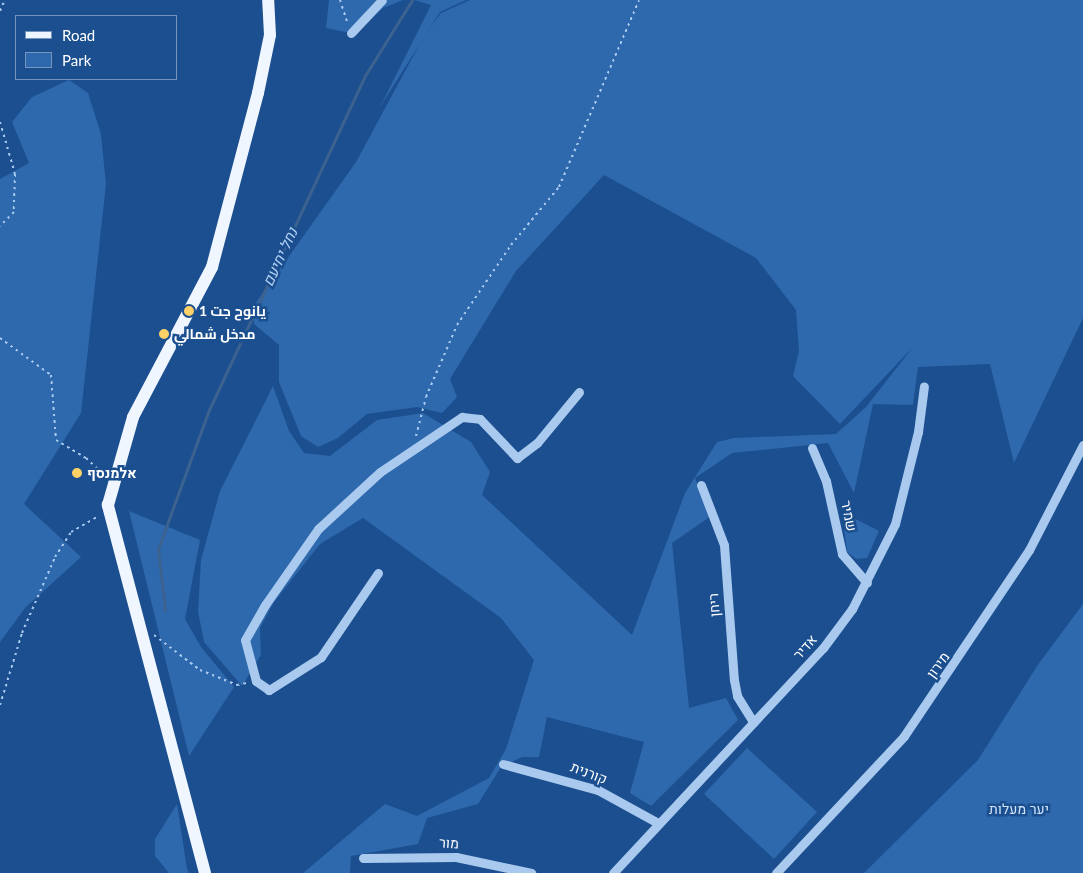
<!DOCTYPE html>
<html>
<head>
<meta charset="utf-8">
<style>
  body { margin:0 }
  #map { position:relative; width:1083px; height:873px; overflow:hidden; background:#1b4f8f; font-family:Lato,Cairo,Heebo,sans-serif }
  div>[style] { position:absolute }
  .green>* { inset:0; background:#2e69ad }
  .stream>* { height:3px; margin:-1.5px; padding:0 1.5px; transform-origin:1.5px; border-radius:1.5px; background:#3c6290 }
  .path>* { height:2px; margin-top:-1px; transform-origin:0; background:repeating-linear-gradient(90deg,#a9c9ee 0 2.5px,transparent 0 6.5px) }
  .minor>* { height:9px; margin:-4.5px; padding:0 4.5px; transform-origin:4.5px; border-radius:4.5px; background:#a9c9ee }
  .major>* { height:12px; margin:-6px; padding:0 6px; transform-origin:6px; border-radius:6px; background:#f0f6ff }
  .dots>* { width:14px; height:14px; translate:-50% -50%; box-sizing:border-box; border:2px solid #1b4f8f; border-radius:50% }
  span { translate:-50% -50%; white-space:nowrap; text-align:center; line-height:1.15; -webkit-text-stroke:5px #1b4f8f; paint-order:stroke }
  .poi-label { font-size:14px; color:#fff; font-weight:700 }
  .left { translate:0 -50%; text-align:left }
  .street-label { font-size:14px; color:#fff }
  .park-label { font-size:14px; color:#cfe3fa }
  .water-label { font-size:15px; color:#b5d3f5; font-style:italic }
  .legend { position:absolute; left:15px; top:15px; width:162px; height:65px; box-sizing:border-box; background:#1b4f8f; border:1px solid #7695bc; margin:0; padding:6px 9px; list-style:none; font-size:15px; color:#fff }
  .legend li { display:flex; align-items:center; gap:10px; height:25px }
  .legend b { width:25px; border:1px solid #7695bc }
</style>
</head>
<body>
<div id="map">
  <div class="green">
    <i style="clip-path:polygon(329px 0,403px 0,383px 8px,355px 34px,326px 28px)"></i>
    <i style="clip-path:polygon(414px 0,466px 0,440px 12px,380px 107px,431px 5px)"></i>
    <i style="clip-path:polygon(470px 0,1083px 0,1083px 318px,1014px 463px,990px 364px,918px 367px,913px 405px,873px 404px,854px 493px,828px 443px,732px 453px,695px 478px,711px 516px,672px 543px,689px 708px,726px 698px,738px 720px,651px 806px,630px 793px,644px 742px,547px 717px,539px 757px,522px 757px,501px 767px,478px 804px,427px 818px,418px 844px,351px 856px,350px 873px,303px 873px,385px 804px,417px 816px,489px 778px,506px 749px,534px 660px,501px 618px,363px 518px,320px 544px,274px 602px,260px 628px,261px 655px,242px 686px,204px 642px,198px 611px,201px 560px,220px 491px,273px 386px,289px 431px,304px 453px,330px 456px,377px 420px,423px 413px,471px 442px,490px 472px,482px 495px,632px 635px,685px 493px,717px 442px,734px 438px,836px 434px,866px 407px,913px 347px,840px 424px,793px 376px,799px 351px,796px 310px,756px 258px,604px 175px,516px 271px,450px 379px,457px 397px,442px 413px,417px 407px,367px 414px,338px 438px,318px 447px,301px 436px,279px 382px,279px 345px,254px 324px,253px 307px,356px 162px,424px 36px,441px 13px)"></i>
    <i style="clip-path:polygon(69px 80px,88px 93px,101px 134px,106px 184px,81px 413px,24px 504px,81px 557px,25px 608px,0 642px,0 179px,29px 163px,12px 122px,32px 97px)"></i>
    <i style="clip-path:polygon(129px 511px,200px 540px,185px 619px,201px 647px,234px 687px,189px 756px)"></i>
    <i style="clip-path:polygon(842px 512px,879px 531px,867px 558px,856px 559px,847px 552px)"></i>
    <i style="clip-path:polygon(1083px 604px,1083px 873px,864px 873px,978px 760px,1037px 666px)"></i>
    <i style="clip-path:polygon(747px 748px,817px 812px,774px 859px,704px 794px)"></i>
    <i style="clip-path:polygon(177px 804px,187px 869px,189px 873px,169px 873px,155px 856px,155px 839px)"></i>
  </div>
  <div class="stream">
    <i style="left:165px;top:610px;width:61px;rotate:-96.5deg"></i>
    <i style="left:158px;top:549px;width:148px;rotate:-69.9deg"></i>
    <i style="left:209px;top:410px;width:371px;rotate:-65deg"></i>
    <i style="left:366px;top:74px;width:87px;rotate:-58.1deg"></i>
  </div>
  <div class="path">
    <i style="left:340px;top:0;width:25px;rotate:72deg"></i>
    <i style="left:0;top:11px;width:12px;rotate:-66deg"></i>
    <i style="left:0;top:122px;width:54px;rotate:73.9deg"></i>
    <i style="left:15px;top:174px;width:38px;rotate:92deg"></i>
    <i style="left:14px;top:212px;width:20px;rotate:135deg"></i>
    <i style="left:0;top:338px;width:63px;rotate:36deg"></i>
    <i style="left:51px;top:375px;width:65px;rotate:85.6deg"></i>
    <i style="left:56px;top:440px;width:35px;rotate:31deg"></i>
    <i style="left:86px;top:458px;width:26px;rotate:43deg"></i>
    <i style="left:416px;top:436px;width:40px;rotate:-75.6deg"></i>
    <i style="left:426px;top:397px;width:78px;rotate:-66.7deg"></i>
    <i style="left:457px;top:325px;width:97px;rotate:-56deg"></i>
    <i style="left:511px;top:245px;width:75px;rotate:-50.4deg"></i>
    <i style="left:559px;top:187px;width:203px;rotate:-66.8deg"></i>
    <i style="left:154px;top:635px;width:58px;rotate:37.3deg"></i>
    <i style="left:200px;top:670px;width:40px;rotate:22deg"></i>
    <i style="left:237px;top:685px;width:10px;rotate:-11deg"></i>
    <i style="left:0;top:705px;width:75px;rotate:-73deg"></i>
    <i style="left:22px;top:633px;width:83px;rotate:-66.5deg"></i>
    <i style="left:55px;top:557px;width:30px;rotate:-57deg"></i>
    <i style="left:71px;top:532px;width:32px;rotate:-30deg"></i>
  </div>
  <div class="minor">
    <i style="left:351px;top:33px;width:45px;rotate:-46.8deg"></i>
    <i style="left:812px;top:448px;width:36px;rotate:67deg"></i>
    <i style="left:826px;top:481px;width:75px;rotate:77.6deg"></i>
    <i style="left:842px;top:554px;width:38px;rotate:49deg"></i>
    <i style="left:701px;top:485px;width:64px;rotate:69deg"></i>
    <i style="left:724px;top:545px;width:135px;rotate:85.8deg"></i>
    <i style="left:734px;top:680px;width:16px;rotate:79deg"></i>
    <i style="left:737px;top:696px;width:31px;rotate:58deg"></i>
    <i style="left:378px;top:573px;width:102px;rotate:124.2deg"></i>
    <i style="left:321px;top:657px;width:62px;rotate:147.6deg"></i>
    <i style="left:269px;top:690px;width:16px;rotate:-145deg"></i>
    <i style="left:256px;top:681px;width:42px;rotate:-105deg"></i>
    <i style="left:245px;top:640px;width:40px;rotate:-60.3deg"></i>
    <i style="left:265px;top:605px;width:93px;rotate:-55.1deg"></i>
    <i style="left:318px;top:529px;width:84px;rotate:-42.6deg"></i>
    <i style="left:380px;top:472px;width:99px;rotate:-33.9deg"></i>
    <i style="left:462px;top:417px;width:18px;rotate:6deg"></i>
    <i style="left:480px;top:419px;width:54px;rotate:46.5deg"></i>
    <i style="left:517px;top:458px;width:25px;rotate:-37deg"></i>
    <i style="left:537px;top:443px;width:66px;rotate:-50.5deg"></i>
    <i style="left:503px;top:764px;width:98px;rotate:15.3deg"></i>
    <i style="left:598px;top:790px;width:68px;rotate:28.8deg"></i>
    <i style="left:363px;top:858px;width:93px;rotate:-0.6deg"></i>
    <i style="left:456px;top:857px;width:77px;rotate:12deg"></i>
    <i style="left:613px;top:873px;width:308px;rotate:-47deg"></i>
    <i style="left:823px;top:648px;width:49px;rotate:-53.4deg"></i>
    <i style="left:852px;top:609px;width:95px;rotate:-63.2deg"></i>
    <i style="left:895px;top:524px;width:95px;rotate:-76deg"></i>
    <i style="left:918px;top:432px;width:46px;rotate:-82.6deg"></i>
    <i style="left:776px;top:873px;width:187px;rotate:-46.9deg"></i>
    <i style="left:904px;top:736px;width:224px;rotate:-56.1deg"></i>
    <i style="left:1029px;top:550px;width:118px;rotate:-62.8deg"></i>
  </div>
  <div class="major">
    <i style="left:205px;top:873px;width:381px;rotate:-104.8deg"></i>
    <i style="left:108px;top:505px;width:91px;rotate:-74.1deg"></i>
    <i style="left:133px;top:417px;width:170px;rotate:-62.2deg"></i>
    <i style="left:212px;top:267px;width:180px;rotate:-75.2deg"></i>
    <i style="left:258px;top:93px;width:59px;rotate:-78.3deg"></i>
    <i style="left:270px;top:35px;width:35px;rotate:-93deg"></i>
  </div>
  <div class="dots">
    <i style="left:189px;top:311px;background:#ffd166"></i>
    <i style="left:164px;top:334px;background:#ffd166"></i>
    <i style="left:77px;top:473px;background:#ffd166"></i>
  </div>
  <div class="poi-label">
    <span class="left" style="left:199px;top:311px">يانوح جت 1</span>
    <span class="left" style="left:174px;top:334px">مدخل شمالي</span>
    <span class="left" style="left:87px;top:473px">אלמנסף</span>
  </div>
  <div class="street-label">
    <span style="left:849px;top:516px;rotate:78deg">שמיר</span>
    <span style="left:714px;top:605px;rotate:-94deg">ריחן</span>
    <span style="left:805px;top:647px;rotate:-48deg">אדיר</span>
    <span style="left:938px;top:665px;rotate:-54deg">מירון</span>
    <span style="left:589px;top:773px;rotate:21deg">קורנית</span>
    <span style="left:449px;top:843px;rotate:4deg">מור</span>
  </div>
  <div class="park-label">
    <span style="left:1019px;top:809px">יער מעלות</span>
  </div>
  <div class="water-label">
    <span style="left:280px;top:257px;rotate:-65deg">נחל יחיעם</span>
  </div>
  <ul class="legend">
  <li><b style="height:6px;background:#f0f6ff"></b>Road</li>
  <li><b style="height:14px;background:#2e69ad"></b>Park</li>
  </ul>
</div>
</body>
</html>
